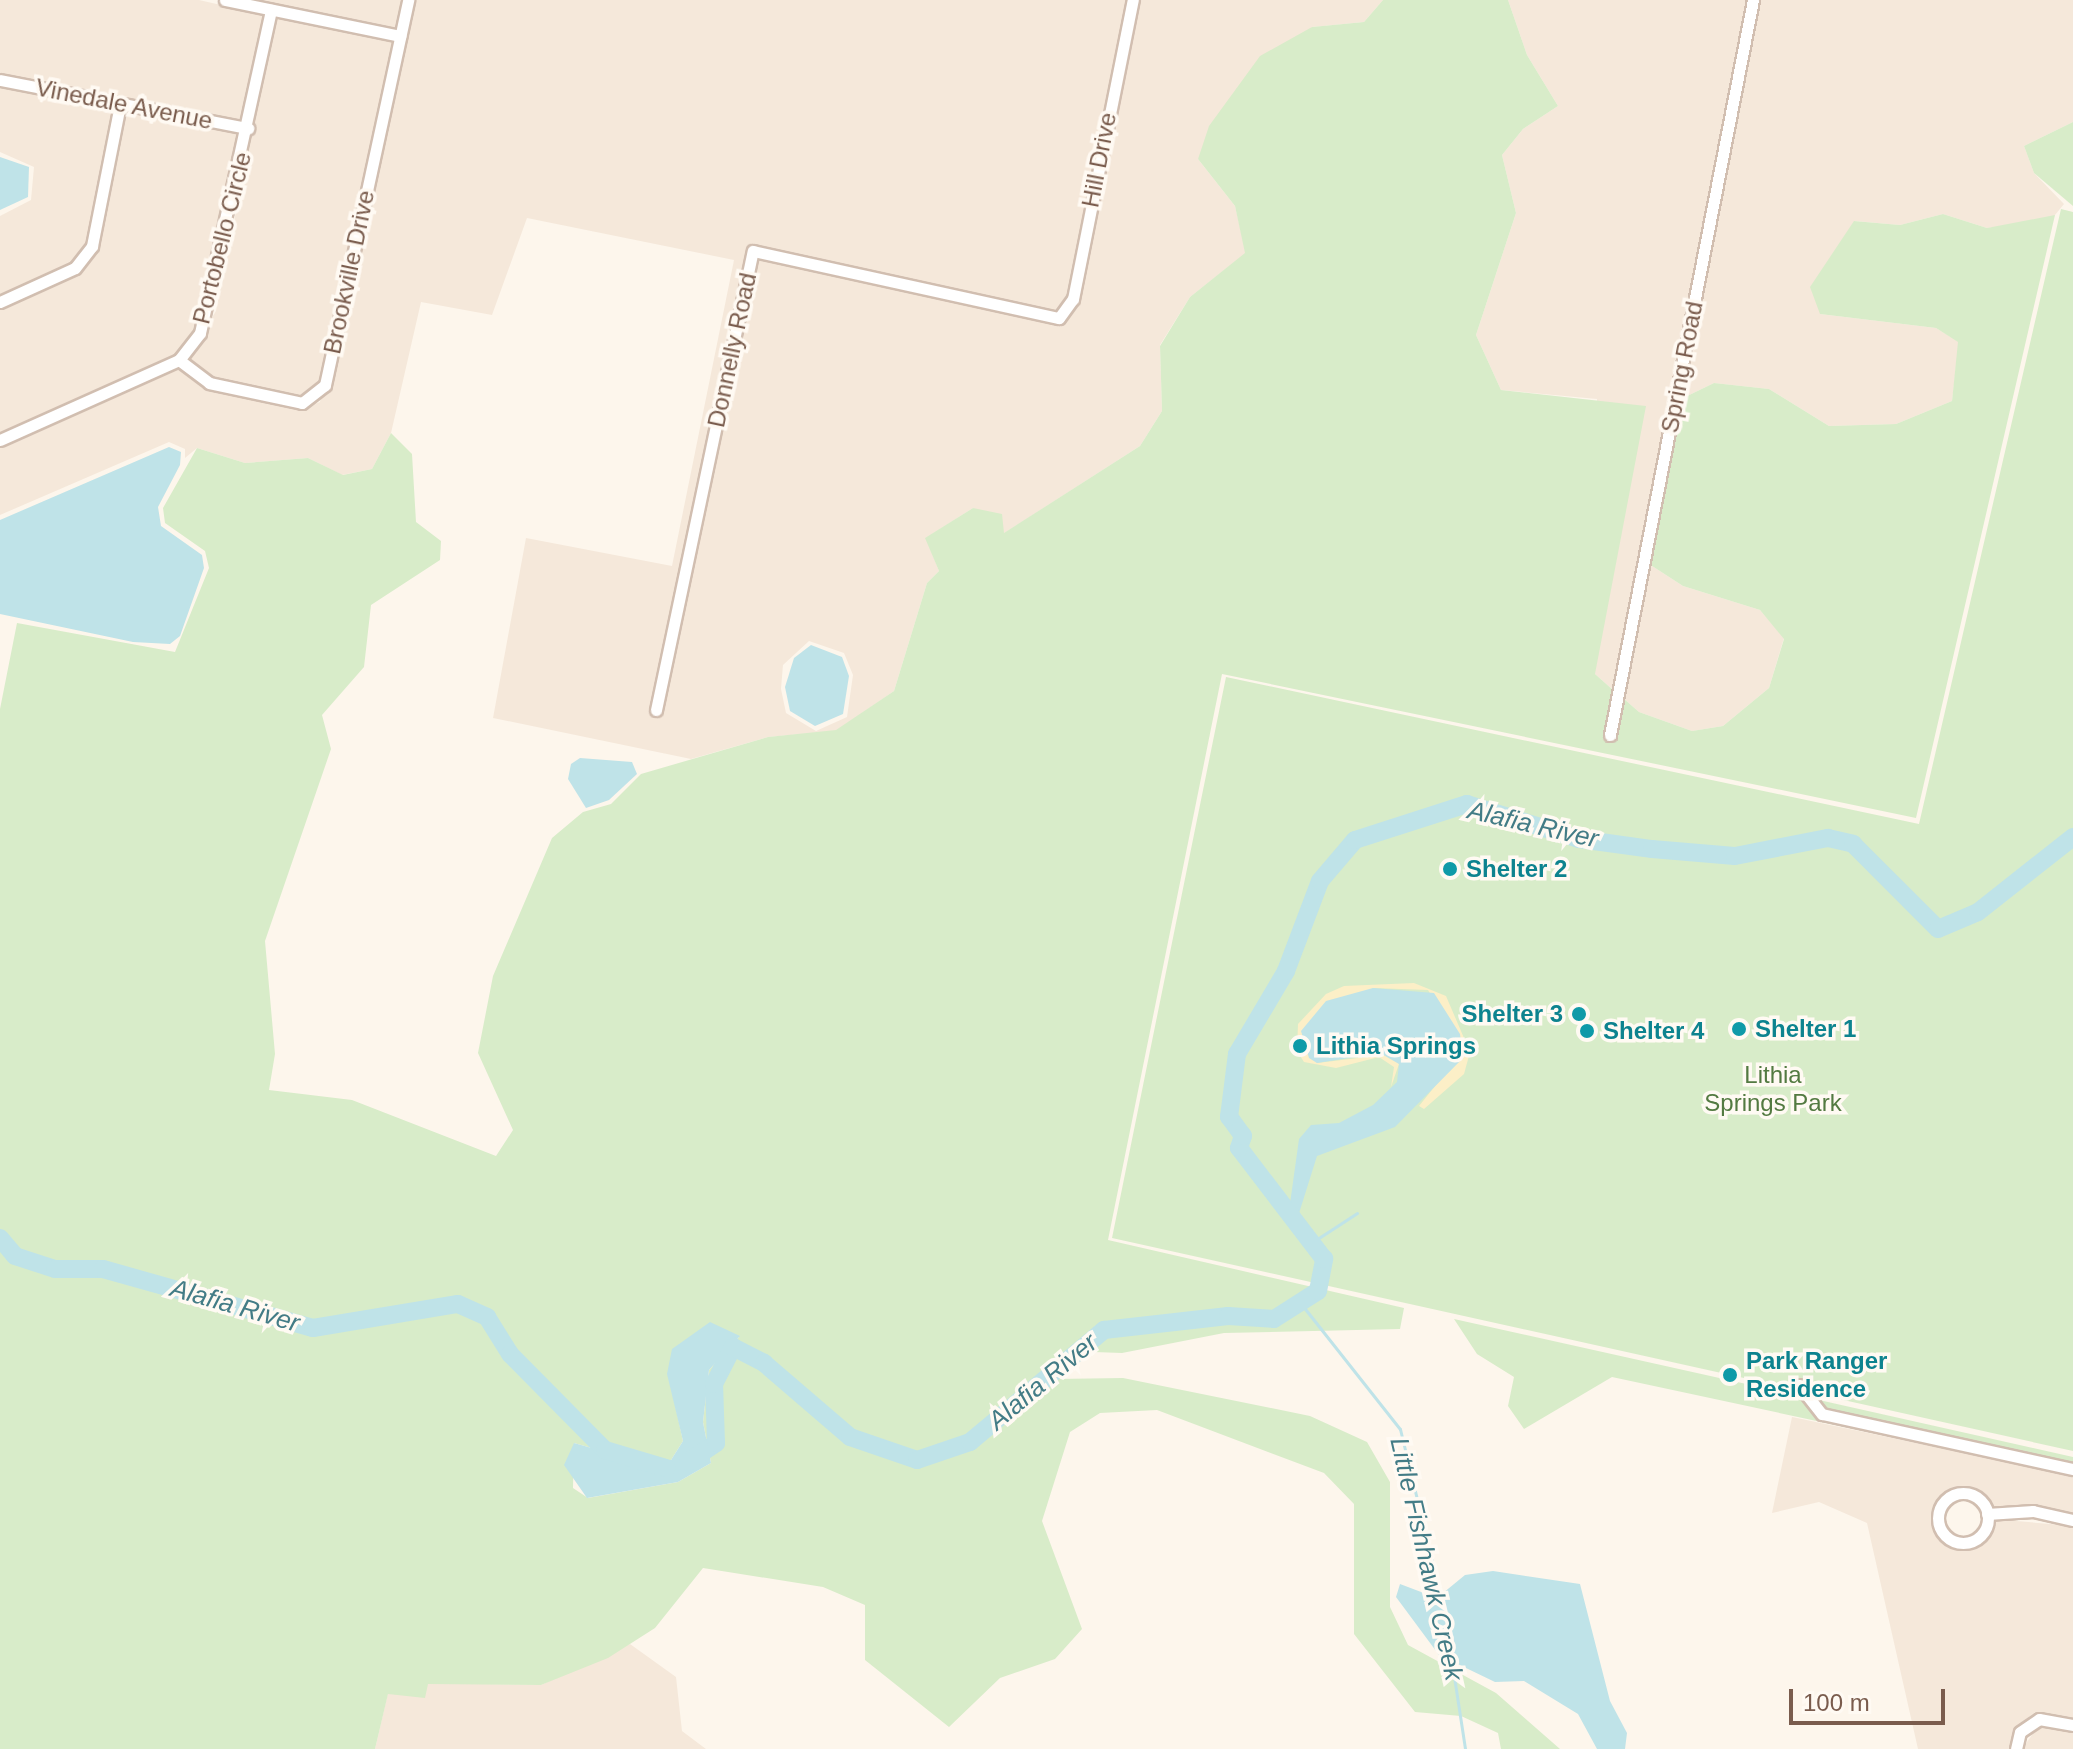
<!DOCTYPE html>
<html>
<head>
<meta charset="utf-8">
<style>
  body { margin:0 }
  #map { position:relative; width:2073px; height:1749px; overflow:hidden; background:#fdf6ec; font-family:Arial,sans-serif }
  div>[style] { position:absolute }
  .residential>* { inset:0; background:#f5e8da }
  .green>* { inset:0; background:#d8ecc9 }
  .sand>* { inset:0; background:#fcefc7 }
  .water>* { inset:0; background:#bfe3e8 }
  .stream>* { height:3px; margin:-1.5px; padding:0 1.5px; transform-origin:1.5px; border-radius:1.5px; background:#bfe3e8 }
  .river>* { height:18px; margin:-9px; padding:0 9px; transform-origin:9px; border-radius:9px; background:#bfe3e8 }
  .roads { filter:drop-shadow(2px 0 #d1beb0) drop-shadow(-2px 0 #d1beb0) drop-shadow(0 2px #d1beb0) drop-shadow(0 -2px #d1beb0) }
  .minor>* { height:11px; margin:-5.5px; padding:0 5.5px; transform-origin:5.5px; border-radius:5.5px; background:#fff }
  .minor>.ring { margin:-5.5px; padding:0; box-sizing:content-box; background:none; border:11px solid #fff; border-radius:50% }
  .dots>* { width:22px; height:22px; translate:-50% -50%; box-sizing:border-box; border:4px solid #fffaf3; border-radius:50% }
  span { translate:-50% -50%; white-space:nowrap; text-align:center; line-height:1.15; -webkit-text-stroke:7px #fffaf3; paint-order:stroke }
  .street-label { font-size:24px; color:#7a5c4d }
  .culture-label { font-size:24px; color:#0d838f; font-weight:700 }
  .left { translate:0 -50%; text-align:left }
  .right { translate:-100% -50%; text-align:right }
  .park-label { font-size:24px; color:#537a41 }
  .water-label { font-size:26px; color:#437c86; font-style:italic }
  .scale { position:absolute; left:1789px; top:1689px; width:156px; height:36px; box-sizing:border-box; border:4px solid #7a5c4d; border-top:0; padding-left:10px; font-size:24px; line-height:28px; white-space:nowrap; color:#7a5c4d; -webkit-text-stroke:6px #fffaf3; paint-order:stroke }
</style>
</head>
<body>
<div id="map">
  <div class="residential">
    <i style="clip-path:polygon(0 0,199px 0,265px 15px,244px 121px,0 73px)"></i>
    <i style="clip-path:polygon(253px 0,403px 0,396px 29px)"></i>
    <i style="clip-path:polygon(evenodd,414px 0,1127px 0,1068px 296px,1057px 311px,754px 245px,748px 250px,649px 714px,659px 716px,757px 258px,1063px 325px,1079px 300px,1140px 0,1383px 0,1364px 22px,1312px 27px,1198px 159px,1235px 206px,1246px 253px,1190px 297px,1160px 345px,1162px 411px,1140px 446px,1003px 534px,973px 508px,926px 538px,939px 571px,927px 583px,894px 691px,836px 731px,768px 737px,691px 759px,493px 718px,526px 538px,672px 566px,734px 260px,527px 218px,492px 315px,421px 302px,391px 433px,372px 469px,342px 475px,308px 458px,245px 463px,197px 448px,185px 458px,185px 449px,169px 442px,0 515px,0 446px,178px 367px,208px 389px,301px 409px,320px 402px,414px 0,809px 641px,844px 653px,853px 675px,847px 717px,816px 731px,786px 713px,781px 689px,783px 665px,809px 641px)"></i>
    <i style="clip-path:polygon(1508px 0,1748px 0,1613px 690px,1595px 674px,1597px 399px,1501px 390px,1476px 335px,1516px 213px,1502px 155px,1523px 129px,1558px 106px,1527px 55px)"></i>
    <i style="clip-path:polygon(1759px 0,2073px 0,2073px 122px,2024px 146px,2034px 173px,2064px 204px,2050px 221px,1987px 228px,1943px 214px,1900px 225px,1855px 221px,1832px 257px,1820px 314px,1936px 328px,1959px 342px,1952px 401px,1896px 424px,1829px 426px,1769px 389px,1714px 383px,1681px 399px)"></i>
    <i style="clip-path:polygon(275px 17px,393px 41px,320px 382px,302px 397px,211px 377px,187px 359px,216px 311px)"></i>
    <i style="clip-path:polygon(0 86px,113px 109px,87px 243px,72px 263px,0 296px,0 216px,31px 200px,34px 167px,0 152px)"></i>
    <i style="clip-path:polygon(124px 111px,242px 133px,196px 330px,176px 355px,0 433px,0 308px,77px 273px,97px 250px)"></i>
    <i style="clip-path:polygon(1649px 564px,1683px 586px,1760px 610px,1784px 638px,1769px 688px,1723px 726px,1692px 731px,1639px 712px,1623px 698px)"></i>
    <i style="clip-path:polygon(1792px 1417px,2073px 1476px,2073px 1514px,1991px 1507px,1966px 1488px,1943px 1496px,1933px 1517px,1941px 1539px,1963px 1549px,1981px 1542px,1993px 1519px,2073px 1526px,2073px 1718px,2035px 1712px,2017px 1727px,2011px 1749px,1918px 1749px,1867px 1523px,1819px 1502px,1772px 1513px)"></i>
    <i style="clip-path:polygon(630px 1644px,676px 1677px,682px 1731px,706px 1749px,375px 1749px,388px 1693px,428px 1683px,541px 1685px)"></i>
    <i style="clip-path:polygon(2039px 1725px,2073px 1731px,2073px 1749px,2022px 1749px)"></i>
  </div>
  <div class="green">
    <i style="clip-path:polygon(evenodd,1383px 0,1508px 0,1527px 55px,1558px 106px,1523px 129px,1502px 155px,1516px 213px,1476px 335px,1501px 390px,1646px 406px,1595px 674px,1613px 690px,1604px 740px,1614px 741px,1623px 698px,1639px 712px,1692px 731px,1723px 726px,1769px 688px,1784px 639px,1760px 610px,1683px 586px,1649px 564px,1681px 399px,1714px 383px,1769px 389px,1829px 426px,1896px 424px,1952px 401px,1958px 342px,1936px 328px,1820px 314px,1810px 287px,1854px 221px,1900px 225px,1943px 214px,1987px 228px,2055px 215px,1916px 818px,1222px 674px,1108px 1240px,1404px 1308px,1400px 1329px,1224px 1333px,1122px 1353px,1066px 1351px,1056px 1379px,1123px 1378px,1310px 1416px,1367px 1442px,1390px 1482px,1390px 1607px,1408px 1645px,1496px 1693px,1560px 1749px,1501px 1749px,1498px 1733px,1461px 1716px,1415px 1712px,1354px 1634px,1354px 1504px,1324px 1473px,1157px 1410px,1100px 1413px,1070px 1432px,1042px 1521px,1082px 1629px,1055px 1659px,1000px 1678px,949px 1727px,865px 1660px,865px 1605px,823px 1587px,703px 1568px,655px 1628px,608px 1658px,541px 1685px,428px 1684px,425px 1698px,388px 1694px,375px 1749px,0 1749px,0 709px,17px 623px,175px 652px,209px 568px,205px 551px,165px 523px,163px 508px,197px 448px,245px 463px,308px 458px,343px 475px,372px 469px,391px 433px,412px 454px,416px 522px,441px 541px,440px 560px,371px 605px,364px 667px,322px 715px,331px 749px,265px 941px,275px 1054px,269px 1090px,352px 1100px,496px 1156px,513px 1130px,478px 1053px,493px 976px,552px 838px,583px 812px,611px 804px,641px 774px,768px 737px,836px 730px,894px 691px,927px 583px,939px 571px,925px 538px,973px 508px,1002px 514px,1004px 533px,1140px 446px,1162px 411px,1160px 346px,1190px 297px,1245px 253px,1235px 206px,1198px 159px,1209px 126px,1260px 56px,1312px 27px,1364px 22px,1383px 0,710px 1323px,739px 1337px,709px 1370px,703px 1422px,711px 1463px,678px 1482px,588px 1498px,573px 1488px,574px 1443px,638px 1461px,671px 1460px,683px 1441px,672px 1391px,710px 1323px)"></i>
    <i style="clip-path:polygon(2073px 122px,2073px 206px,2034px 173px,2024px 146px)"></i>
    <i style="clip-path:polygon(2061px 209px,2073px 212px,2073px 1451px,1112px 1238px,1226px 677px,1919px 824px)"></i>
    <i style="clip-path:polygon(1454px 1319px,1800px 1396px,1821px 1420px,2073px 1476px,1612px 1377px,1524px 1429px,1508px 1406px,1514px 1377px,1477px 1354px)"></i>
    <i style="clip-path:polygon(1819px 1400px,2073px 1457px,2073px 1463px,1825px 1408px)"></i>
  </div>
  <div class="sand">
    <i style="clip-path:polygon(1414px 983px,1446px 996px,1470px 1052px,1464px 1074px,1424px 1109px,1419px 1106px,1464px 1050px,1428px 990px,1373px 988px,1301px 1043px,1317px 1063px,1391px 1054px,1399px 1064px,1391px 1087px,1394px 1067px,1379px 1057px,1336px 1068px,1304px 1062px,1297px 1051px,1298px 1024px,1326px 994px,1344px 986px)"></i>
  </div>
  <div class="water">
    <i style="clip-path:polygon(0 157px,29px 167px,28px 197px,0 210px)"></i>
    <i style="clip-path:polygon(169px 447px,181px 452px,180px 465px,158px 507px,161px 526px,202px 555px,204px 568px,180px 636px,170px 644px,133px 642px,0 614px,0 520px)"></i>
    <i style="clip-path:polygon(811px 645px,842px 657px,849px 676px,843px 714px,815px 726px,790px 711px,785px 687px,794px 658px)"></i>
    <i style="clip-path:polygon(580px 758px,632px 762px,637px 774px,609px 800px,586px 808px,568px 779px,571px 764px)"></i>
    <i style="clip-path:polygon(1373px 988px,1434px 993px,1460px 1034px,1463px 1058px,1395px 1127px,1317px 1156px,1295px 1226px,1288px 1218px,1299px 1139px,1311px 1125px,1339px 1123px,1373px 1105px,1397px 1082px,1399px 1064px,1380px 1053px,1317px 1063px,1309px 1058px,1301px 1031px,1326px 1001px)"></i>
    <i style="clip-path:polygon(710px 1322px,740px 1336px,709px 1370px,703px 1422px,711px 1463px,678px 1482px,587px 1498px,564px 1465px,574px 1443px,638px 1461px,671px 1460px,683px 1441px,667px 1374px,672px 1349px)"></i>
    <i style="clip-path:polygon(1493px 1571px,1580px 1584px,1610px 1701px,1627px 1733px,1625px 1749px,1597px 1749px,1578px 1714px,1524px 1681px,1495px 1682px,1439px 1655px,1396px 1597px,1400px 1584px,1437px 1598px,1465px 1575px)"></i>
  </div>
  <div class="stream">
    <i style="left:1311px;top:1243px;width:55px;rotate:-33.1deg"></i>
    <i style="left:1302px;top:1305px;width:158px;rotate:51.7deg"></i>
    <i style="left:1400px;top:1429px;width:174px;rotate:76.4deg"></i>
    <i style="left:1451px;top:1657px;width:93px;rotate:81.3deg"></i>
  </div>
  <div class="river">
    <i style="left:0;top:1238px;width:23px;rotate:50deg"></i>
    <i style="left:15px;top:1256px;width:42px;rotate:18deg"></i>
    <i style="left:55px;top:1269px;width:48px"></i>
    <i style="left:103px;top:1269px;width:218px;rotate:15.7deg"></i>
    <i style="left:313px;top:1328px;width:147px;rotate:-9.4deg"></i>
    <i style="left:458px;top:1304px;width:32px;rotate:24deg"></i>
    <i style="left:487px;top:1317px;width:44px;rotate:58.1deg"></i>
    <i style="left:510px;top:1354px;width:135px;rotate:45.3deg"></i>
    <i style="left:605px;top:1450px;width:64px;rotate:16.4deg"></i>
    <i style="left:688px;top:1462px;width:34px;rotate:-34deg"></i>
    <i style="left:716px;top:1443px;width:59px;rotate:-91.9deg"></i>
    <i style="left:714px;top:1384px;width:42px;rotate:-62.8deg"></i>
    <i style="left:733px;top:1347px;width:35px;rotate:27deg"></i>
    <i style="left:764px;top:1363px;width:113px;rotate:40.7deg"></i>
    <i style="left:850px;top:1437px;width:71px;rotate:18.9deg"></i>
    <i style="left:917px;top:1460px;width:56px;rotate:-18.8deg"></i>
    <i style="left:970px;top:1442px;width:175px;rotate:-39.9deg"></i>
    <i style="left:1104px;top:1330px;width:125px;rotate:-6.4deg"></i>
    <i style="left:1228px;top:1316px;width:46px;rotate:3.7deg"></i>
    <i style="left:1274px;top:1319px;width:52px;rotate:-32.5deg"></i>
    <i style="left:1318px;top:1291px;width:33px;rotate:-79deg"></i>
    <i style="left:1324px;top:1259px;width:140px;rotate:-127.4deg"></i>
    <i style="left:1239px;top:1148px;width:13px;rotate:-72deg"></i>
    <i style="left:1243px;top:1136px;width:24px;rotate:-126deg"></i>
    <i style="left:1229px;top:1117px;width:64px;rotate:-82.8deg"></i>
    <i style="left:1237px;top:1054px;width:96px;rotate:-59.4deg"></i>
    <i style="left:1286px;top:971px;width:96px;rotate:-69.3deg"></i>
    <i style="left:1320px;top:881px;width:54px;rotate:-49.5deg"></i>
    <i style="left:1355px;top:840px;width:118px;rotate:-17.8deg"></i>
    <i style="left:1467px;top:804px;width:117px;rotate:17.4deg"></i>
    <i style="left:1579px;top:839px;width:74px;rotate:7.8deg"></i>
    <i style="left:1652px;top:849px;width:83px;rotate:4.8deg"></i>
    <i style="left:1735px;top:856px;width:95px;rotate:-11deg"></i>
    <i style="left:1828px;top:838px;width:26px;rotate:13deg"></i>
    <i style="left:1853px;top:844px;width:120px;rotate:45deg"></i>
    <i style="left:1938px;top:929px;width:43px;rotate:-23deg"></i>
    <i style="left:1978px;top:912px;width:121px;rotate:-38.3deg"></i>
  </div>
  <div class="roads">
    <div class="minor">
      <i style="left:225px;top:0;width:179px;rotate:11.6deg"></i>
      <i style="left:0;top:80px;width:253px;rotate:11deg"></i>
      <i style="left:0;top:302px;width:82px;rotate:-24.4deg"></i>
      <i style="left:75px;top:268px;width:28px;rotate:-52deg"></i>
      <i style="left:92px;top:246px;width:145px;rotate:-78.8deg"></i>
      <i style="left:179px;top:360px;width:38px;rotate:37deg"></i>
      <i style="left:209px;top:383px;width:95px;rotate:12.1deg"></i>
      <i style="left:302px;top:403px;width:29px;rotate:-38deg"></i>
      <i style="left:325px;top:385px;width:394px;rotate:-77.8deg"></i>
      <i style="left:0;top:440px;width:196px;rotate:-24.1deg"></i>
      <i style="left:179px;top:360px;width:34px;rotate:-52deg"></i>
      <i style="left:200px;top:333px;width:331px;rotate:-77.6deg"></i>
      <i style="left:656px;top:710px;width:469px;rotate:-78.1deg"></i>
      <i style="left:753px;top:251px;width:313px;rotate:12.4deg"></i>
      <i style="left:1059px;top:318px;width:24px;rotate:-54deg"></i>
      <i style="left:1073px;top:299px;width:305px;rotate:-78.7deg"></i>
      <i style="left:1610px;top:735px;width:749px;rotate:-78.99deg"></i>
      <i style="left:1799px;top:1385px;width:37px;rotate:52deg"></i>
      <i style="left:1822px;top:1414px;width:257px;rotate:12.4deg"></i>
      <i class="ring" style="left:1938px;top:1493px;width:39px;height:39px"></i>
      <i style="left:1987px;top:1514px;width:46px;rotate:-3.7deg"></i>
      <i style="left:2033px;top:1511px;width:41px;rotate:12.7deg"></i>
      <i style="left:2016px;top:1749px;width:17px;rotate:-77deg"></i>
      <i style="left:2020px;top:1732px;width:23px;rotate:-34deg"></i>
      <i style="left:2039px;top:1719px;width:35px;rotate:10deg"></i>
    </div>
  </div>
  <div class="dots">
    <i style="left:1450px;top:869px;background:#0f9aa8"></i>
    <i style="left:1579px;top:1014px;background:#0f9aa8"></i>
    <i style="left:1739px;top:1029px;background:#0f9aa8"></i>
    <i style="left:1587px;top:1031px;background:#0f9aa8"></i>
    <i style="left:1300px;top:1046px;background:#0f9aa8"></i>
    <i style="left:1730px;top:1375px;background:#0f9aa8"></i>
  </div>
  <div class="street-label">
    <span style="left:124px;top:104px;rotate:11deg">Vinedale Avenue</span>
    <span style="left:1099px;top:160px;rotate:-79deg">Hill Drive</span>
    <span style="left:222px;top:238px;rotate:-76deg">Portobello Circle</span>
    <span style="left:349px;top:272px;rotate:-78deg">Brookville Drive</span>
    <span style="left:732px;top:350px;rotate:-78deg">Donnelly Road</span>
    <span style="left:1682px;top:367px;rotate:-79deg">Spring Road</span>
  </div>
  <div class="culture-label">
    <span class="left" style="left:1466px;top:869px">Shelter 2</span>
    <span class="right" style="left:1563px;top:1014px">Shelter 3</span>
    <span class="left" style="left:1755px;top:1029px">Shelter 1</span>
    <span class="left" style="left:1603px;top:1031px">Shelter 4</span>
    <span class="left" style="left:1316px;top:1046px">Lithia Springs</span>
    <span class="left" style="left:1746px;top:1375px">Park Ranger<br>Residence</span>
  </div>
  <div class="park-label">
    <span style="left:1773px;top:1089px">Lithia<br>Springs Park</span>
  </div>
  <div class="water-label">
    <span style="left:1533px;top:825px;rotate:13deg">Alafia River</span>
    <span style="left:235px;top:1306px;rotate:16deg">Alafia River</span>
    <span style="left:1043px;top:1382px;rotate:-40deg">Alafia River</span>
    <span style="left:1426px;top:1559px;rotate:77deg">Little Fishhawk Creek</span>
  </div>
  <div class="scale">100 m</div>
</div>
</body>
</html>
